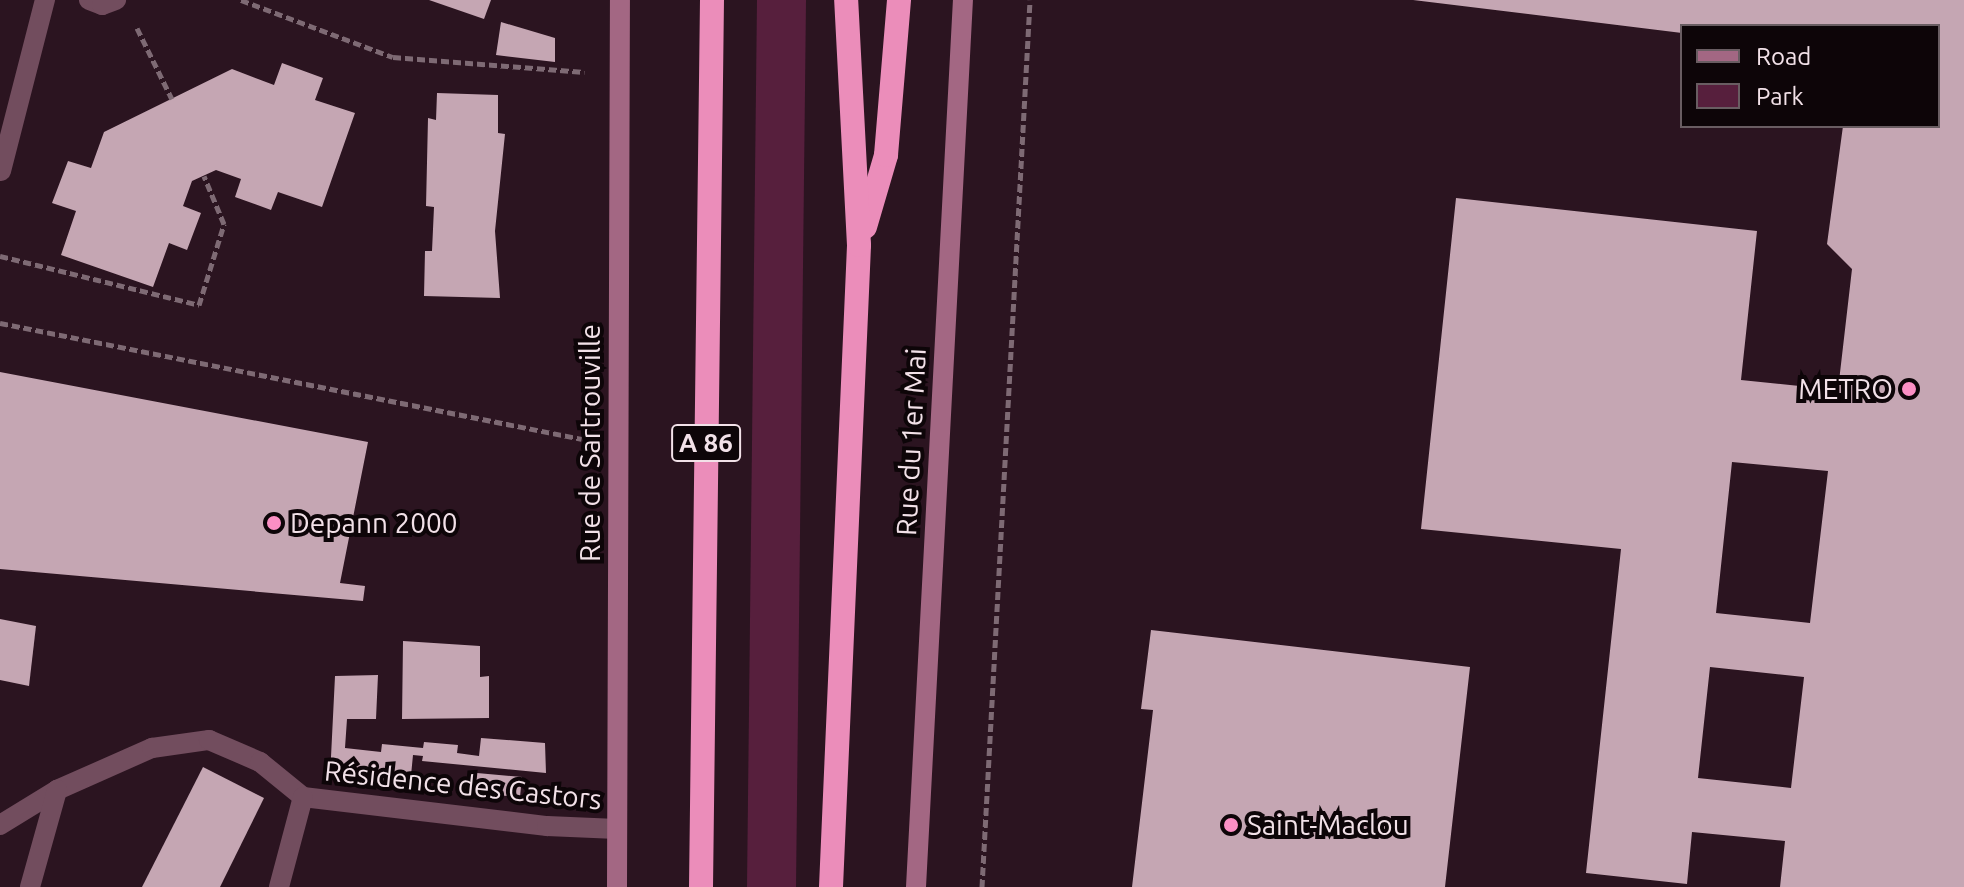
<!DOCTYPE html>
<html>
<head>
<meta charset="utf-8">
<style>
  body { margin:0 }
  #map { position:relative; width:1964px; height:887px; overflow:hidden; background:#2b1420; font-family:Ubuntu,sans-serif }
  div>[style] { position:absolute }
  .green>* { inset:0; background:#571f3d }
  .building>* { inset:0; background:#c5a6b3 }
  .path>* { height:5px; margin-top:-2.5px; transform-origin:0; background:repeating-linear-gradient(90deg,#7e6a74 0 8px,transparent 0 12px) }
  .lane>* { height:20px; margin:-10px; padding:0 10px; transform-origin:10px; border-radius:10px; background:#724d5e }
  .street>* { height:20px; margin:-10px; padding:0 10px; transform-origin:10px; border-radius:10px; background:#724d5e }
  .secondary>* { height:20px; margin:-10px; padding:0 10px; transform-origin:10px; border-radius:10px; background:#a36783 }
  .highway>* { height:24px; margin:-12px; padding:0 12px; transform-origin:12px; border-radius:12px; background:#eb8dba }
  .dots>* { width:22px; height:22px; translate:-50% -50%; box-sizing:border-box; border:4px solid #0d0508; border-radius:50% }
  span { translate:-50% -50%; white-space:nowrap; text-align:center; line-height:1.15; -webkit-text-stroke:8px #0d0508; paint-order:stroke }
  .shield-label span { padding:2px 6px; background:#0d0508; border:2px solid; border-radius:6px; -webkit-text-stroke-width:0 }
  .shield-label { font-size:26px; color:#f2e1e8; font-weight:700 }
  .poi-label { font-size:28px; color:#f2e1e8 }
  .right { translate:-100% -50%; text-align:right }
  .left { translate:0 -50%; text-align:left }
  .street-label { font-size:28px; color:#f2e1e8 }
  .legend { position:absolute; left:1680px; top:24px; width:260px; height:104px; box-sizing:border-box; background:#0d0508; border:2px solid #695d62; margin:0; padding:10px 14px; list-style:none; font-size:24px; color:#f2e1e8 }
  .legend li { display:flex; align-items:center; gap:16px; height:40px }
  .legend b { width:40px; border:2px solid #695d62 }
</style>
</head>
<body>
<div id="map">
  <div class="green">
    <i style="clip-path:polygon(757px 0,806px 0,796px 887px,747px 887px)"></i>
  </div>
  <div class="building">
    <i style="clip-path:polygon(429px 0,491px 0,484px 19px)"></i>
    <i style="clip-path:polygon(evenodd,1413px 0,1964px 0,1964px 887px,1780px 887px,1785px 841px,1692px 832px,1687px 884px,1586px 873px,1621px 549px,1421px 529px,1456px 198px,1757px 231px,1741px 380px,1838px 390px,1852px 269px,1827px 244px,1843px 126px,1938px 126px,1938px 26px,1682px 26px,1682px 33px,1413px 0,1732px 462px,1828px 471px,1810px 623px,1716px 613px,1732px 462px,1413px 0,1710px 667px,1804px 677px,1791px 788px,1698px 778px,1710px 667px)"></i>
    <i style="clip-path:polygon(501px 22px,555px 38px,555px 62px,496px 55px)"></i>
    <i style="clip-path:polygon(282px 63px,323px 78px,315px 100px,355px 113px,322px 207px,278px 192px,271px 210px,235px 197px,241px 179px,216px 170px,192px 181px,183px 206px,201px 213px,187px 250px,169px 243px,153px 287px,61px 255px,76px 211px,52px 203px,68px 161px,91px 168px,104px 132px,232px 69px,274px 85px)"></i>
    <i style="clip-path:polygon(437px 93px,498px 95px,498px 133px,505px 134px,495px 231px,500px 298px,424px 296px,425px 251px,432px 251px,434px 207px,426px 206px,428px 118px,436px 120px)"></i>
    <i style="clip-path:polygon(0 372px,368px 442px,340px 583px,365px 586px,363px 601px,0 569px)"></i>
    <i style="clip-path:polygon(0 619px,36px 626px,29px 686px,0 680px)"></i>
    <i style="clip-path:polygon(1151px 630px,1470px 667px,1445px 887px,1132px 887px,1153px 710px,1141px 709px)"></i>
    <i style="clip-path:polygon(403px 641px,480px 646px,480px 677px,489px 676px,489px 718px,402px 719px)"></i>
    <i style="clip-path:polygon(378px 675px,376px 719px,347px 719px,345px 748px,381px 752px,382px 744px,423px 748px,424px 742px,458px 745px,457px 753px,479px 756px,481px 738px,545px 743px,546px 773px,422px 761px,423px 756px,413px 755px,410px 786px,330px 777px,335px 676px)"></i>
    <i style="clip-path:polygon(203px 767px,264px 798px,220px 887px,142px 887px)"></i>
    <i style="clip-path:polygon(477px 773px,522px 777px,520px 797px,474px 793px)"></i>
  </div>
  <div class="path">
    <i style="left:241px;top:0;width:162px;rotate:20.6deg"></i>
    <i style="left:393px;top:57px;width:192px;rotate:4.5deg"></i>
    <i style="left:137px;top:28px;width:79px;rotate:63.8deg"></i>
    <i style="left:0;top:256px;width:205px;rotate:13.8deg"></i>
    <i style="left:199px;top:305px;width:85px;rotate:-72.8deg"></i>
    <i style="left:224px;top:224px;width:52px;rotate:-112.6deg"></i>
    <i style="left:0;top:323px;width:593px;rotate:11.27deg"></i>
    <i style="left:982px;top:887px;width:888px;rotate:-86.9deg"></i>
  </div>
  <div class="lane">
    <i style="left:1px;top:171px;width:177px;rotate:-75.6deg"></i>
  </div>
  <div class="street">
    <i style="left:89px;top:0;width:14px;rotate:21deg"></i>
    <i style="left:102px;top:5px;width:15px;rotate:-20deg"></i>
    <i style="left:0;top:825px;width:67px;rotate:-31.6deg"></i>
    <i style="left:57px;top:790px;width:104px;rotate:-23.9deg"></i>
    <i style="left:152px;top:748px;width:58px;rotate:-8deg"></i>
    <i style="left:209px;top:740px;width:56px;rotate:23.3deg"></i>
    <i style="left:260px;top:762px;width:55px;rotate:39.1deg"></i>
    <i style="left:303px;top:797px;width:246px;rotate:6.8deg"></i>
    <i style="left:547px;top:826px;width:70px;rotate:2.5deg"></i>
    <i style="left:30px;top:887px;width:101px;rotate:-74.4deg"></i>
    <i style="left:279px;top:887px;width:93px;rotate:-75.1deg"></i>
  </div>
  <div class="secondary">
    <i style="left:617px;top:887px;width:887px;rotate:-89.81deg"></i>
    <i style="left:916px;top:887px;width:888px;rotate:-86.97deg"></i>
  </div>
  <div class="highway">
    <i style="left:865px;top:227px;width:75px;rotate:-73.7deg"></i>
    <i style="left:886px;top:155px;width:156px;rotate:-85.2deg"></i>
    <i style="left:701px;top:887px;width:887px;rotate:-89.29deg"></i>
    <i style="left:831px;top:887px;width:643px;rotate:-87.5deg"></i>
    <i style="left:859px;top:245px;width:245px;rotate:-93deg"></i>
  </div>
  <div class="dots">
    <i style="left:1909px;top:389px;background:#fb8fc4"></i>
    <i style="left:274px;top:523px;background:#fb8fc4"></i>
    <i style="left:1231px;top:825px;background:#fb8fc4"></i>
  </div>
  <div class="shield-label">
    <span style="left:706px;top:443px">A 86</span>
  </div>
  <div class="poi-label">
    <span class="right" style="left:1893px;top:389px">METRO</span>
    <span class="left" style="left:290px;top:523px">Depann 2000</span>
    <span class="left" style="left:1247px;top:825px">Saint-Maclou</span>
  </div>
  <div class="street-label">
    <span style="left:911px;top:442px;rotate:-87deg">Rue du 1er Mai</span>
    <span style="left:590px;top:443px;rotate:-90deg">Rue de Sartrouville</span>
    <span style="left:463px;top:785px;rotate:6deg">Résidence des Castors</span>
  </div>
  <ul class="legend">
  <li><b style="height:10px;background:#a36783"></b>Road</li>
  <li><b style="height:22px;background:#571f3d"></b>Park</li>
  </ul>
</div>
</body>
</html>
